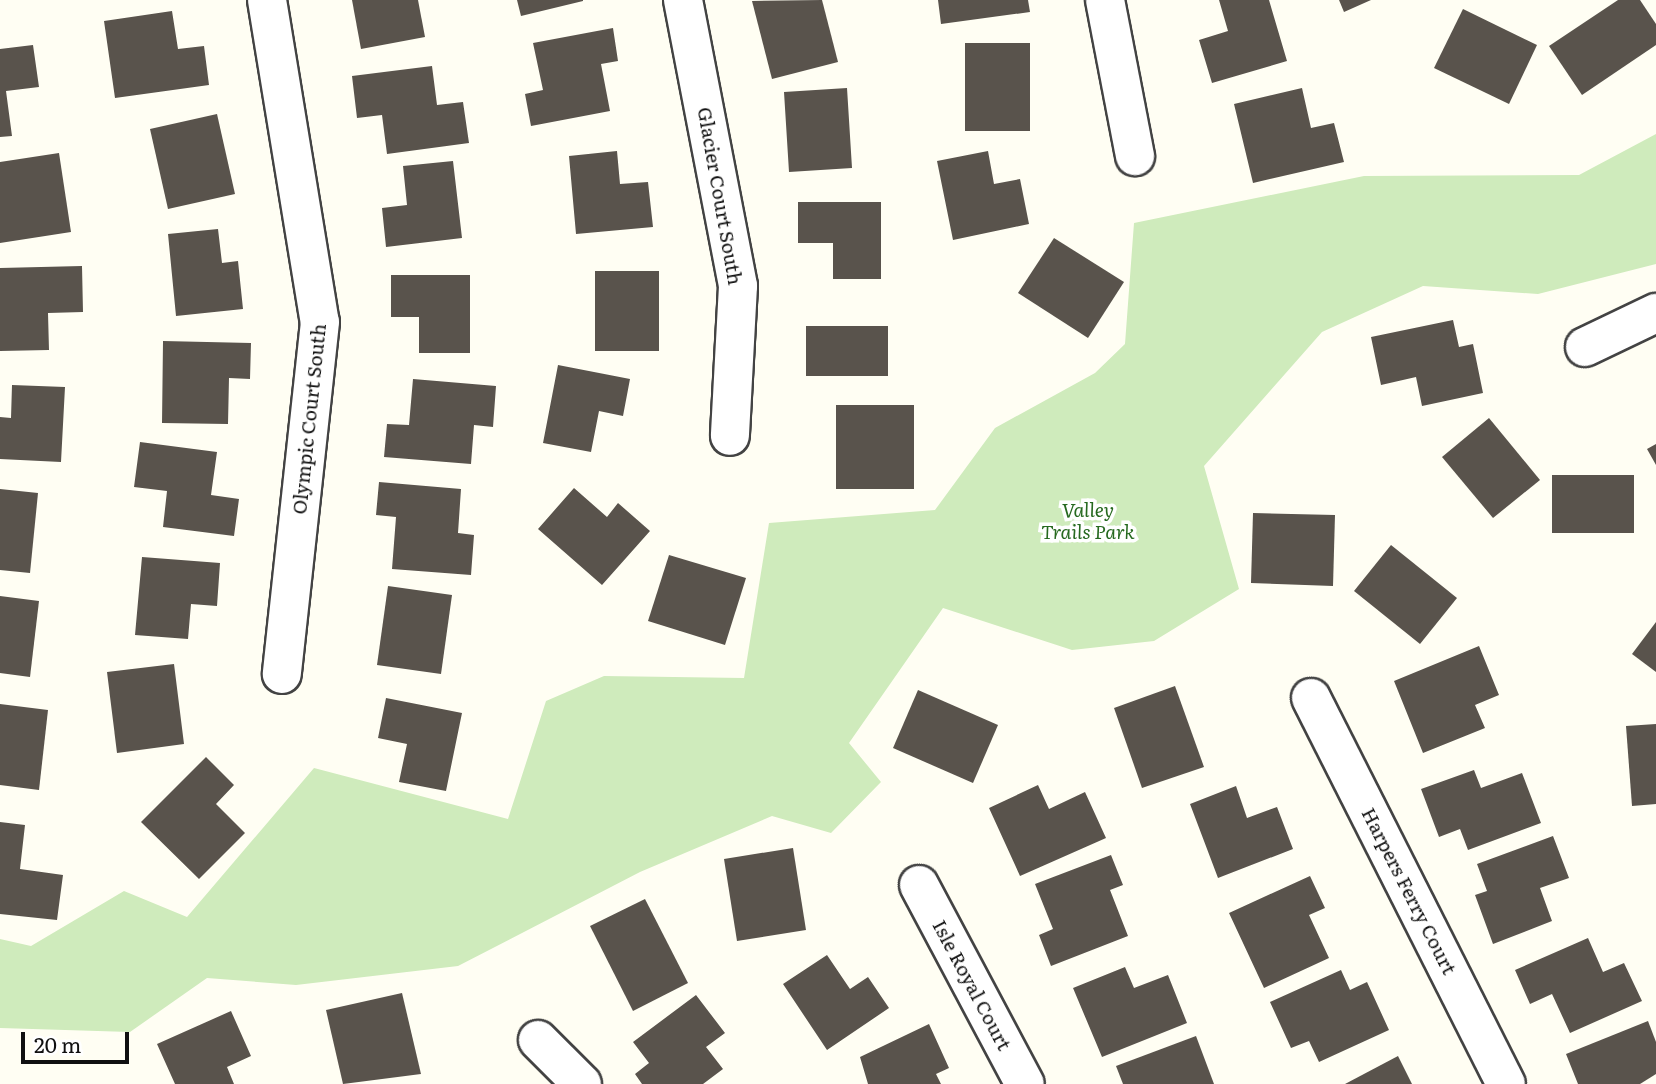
<!DOCTYPE html>
<html>
<head>
<meta charset="utf-8">
<style>
  body { margin:0 }
  #map { position:relative; width:1656px; height:1084px; overflow:hidden; background:#fffef3; font-family:Literata,serif }
  div>[style] { position:absolute }
  .green>* { inset:0; background:#cfebbc }
  .building>* { inset:0; background:#59534c }
  .roads { filter:drop-shadow(2px 0 #434343) drop-shadow(-2px 0 #434343) drop-shadow(0 2px #434343) drop-shadow(0 -2px #434343) }
  .street>* { height:38px; margin:-19px; padding:0 19px; transform-origin:19px; border-radius:19px; background:#fff }
  span { translate:-50% -50%; white-space:nowrap; text-align:center; line-height:1.15; -webkit-text-stroke:7px #fff; paint-order:stroke }
  .street-label { font-size:19px; color:#101010 }
  .park-label { font-size:19px; color:#26691f; font-style:italic }
  .scale { position:absolute; left:21px; top:1032px; width:108px; height:32px; box-sizing:border-box; border:4px solid #101010; border-top:0; padding-left:9px; font-size:21px; line-height:24px; white-space:nowrap; color:#101010; -webkit-text-stroke:5px #fff; paint-order:stroke }
</style>
</head>
<body>
<div id="map">
  <div class="green">
    <i style="clip-path:polygon(1656px 134px,1656px 264px,1538px 294px,1423px 286px,1322px 332px,1204px 466px,1239px 589px,1154px 641px,1072px 650px,943px 608px,849px 743px,881px 782px,831px 833px,772px 816px,640px 872px,458px 966px,296px 985px,207px 978px,130px 1032px,0 1028px,0 939px,31px 946px,124px 891px,187px 917px,314px 768px,508px 819px,546px 701px,604px 676px,744px 678px,769px 523px,935px 510px,995px 428px,1095px 373px,1125px 344px,1134px 223px,1364px 176px,1579px 175px)"></i>
  </div>
  <div class="building">
    <i style="clip-path:polygon(352px 0,418px 0,425px 37px,361px 49px)"></i>
    <i style="clip-path:polygon(517px 0,583px 0,583px 1px,521px 16px)"></i>
    <i style="clip-path:polygon(822px 0,838px 62px,772px 79px,752px 1px)"></i>
    <i style="clip-path:polygon(938px 0,1028px 0,1030px 12px,941px 24px)"></i>
    <i style="clip-path:polygon(1219px 0,1269px 0,1287px 61px,1212px 83px,1199px 40px,1228px 31px)"></i>
    <i style="clip-path:polygon(1339px 0,1371px 0,1344px 12px)"></i>
    <i style="clip-path:polygon(1618px 0,1640px 0,1656px 24px,1656px 45px,1582px 95px,1549px 46px)"></i>
    <i style="clip-path:polygon(1463px 9px,1537px 45px,1509px 104px,1434px 68px)"></i>
    <i style="clip-path:polygon(172px 11px,178px 49px,204px 46px,209px 85px,115px 98px,104px 21px)"></i>
    <i style="clip-path:polygon(613px 28px,618px 61px,601px 64px,610px 111px,531px 126px,525px 94px,543px 90px,533px 43px)"></i>
    <i style="clip-path:polygon(965px 43px,1030px 43px,1030px 131px,965px 131px)"></i>
    <i style="clip-path:polygon(33px 45px,39px 87px,6px 91px,12px 136px,0 137px,0 49px)"></i>
    <i style="clip-path:polygon(432px 66px,437px 105px,463px 102px,469px 143px,387px 154px,382px 115px,357px 118px,352px 76px)"></i>
    <i style="clip-path:polygon(847px 88px,852px 168px,789px 172px,784px 92px)"></i>
    <i style="clip-path:polygon(1302px 88px,1311px 128px,1334px 123px,1344px 162px,1253px 183px,1234px 104px)"></i>
    <i style="clip-path:polygon(217px 114px,235px 194px,168px 209px,150px 129px)"></i>
    <i style="clip-path:polygon(617px 151px,620px 184px,648px 182px,653px 227px,576px 234px,569px 156px)"></i>
    <i style="clip-path:polygon(988px 151px,994px 184px,1020px 179px,1029px 224px,953px 240px,937px 161px)"></i>
    <i style="clip-path:polygon(59px 153px,71px 232px,0 243px,0 162px)"></i>
    <i style="clip-path:polygon(453px 161px,462px 238px,386px 247px,382px 208px,407px 205px,403px 166px)"></i>
    <i style="clip-path:polygon(798px 202px,881px 202px,881px 279px,833px 279px,833px 243px,798px 243px)"></i>
    <i style="clip-path:polygon(218px 229px,222px 263px,238px 261px,243px 309px,176px 316px,168px 234px)"></i>
    <i style="clip-path:polygon(1054px 238px,1124px 282px,1088px 338px,1018px 293px)"></i>
    <i style="clip-path:polygon(82px 266px,83px 312px,48px 313px,49px 350px,0 351px,0 268px)"></i>
    <i style="clip-path:polygon(595px 271px,659px 271px,659px 351px,595px 351px)"></i>
    <i style="clip-path:polygon(391px 275px,470px 275px,470px 353px,419px 353px,419px 317px,391px 317px)"></i>
    <i style="clip-path:polygon(1453px 320px,1459px 347px,1473px 344px,1483px 393px,1422px 406px,1416px 377px,1381px 385px,1371px 337px)"></i>
    <i style="clip-path:polygon(806px 326px,888px 326px,888px 376px,806px 376px)"></i>
    <i style="clip-path:polygon(163px 341px,251px 343px,250px 379px,229px 378px,228px 424px,162px 423px)"></i>
    <i style="clip-path:polygon(558px 365px,630px 379px,623px 416px,599px 411px,591px 452px,543px 443px)"></i>
    <i style="clip-path:polygon(413px 379px,496px 386px,493px 427px,474px 425px,471px 464px,384px 457px,387px 424px,409px 425px)"></i>
    <i style="clip-path:polygon(12px 385px,65px 387px,61px 462px,0 459px,0 417px,11px 418px)"></i>
    <i style="clip-path:polygon(836px 405px,914px 405px,914px 489px,836px 489px)"></i>
    <i style="clip-path:polygon(1489px 418px,1540px 480px,1493px 518px,1442px 457px)"></i>
    <i style="clip-path:polygon(140px 442px,217px 452px,211px 495px,239px 499px,234px 536px,163px 527px,167px 491px,134px 487px)"></i>
    <i style="clip-path:polygon(1656px 444px,1656px 465px,1647px 449px)"></i>
    <i style="clip-path:polygon(1552px 475px,1634px 475px,1634px 533px,1552px 533px)"></i>
    <i style="clip-path:polygon(379px 482px,461px 489px,458px 533px,474px 535px,471px 575px,392px 569px,396px 517px,376px 515px)"></i>
    <i style="clip-path:polygon(574px 488px,607px 517px,618px 503px,650px 531px,602px 585px,538px 529px)"></i>
    <i style="clip-path:polygon(0 489px,38px 493px,30px 573px,0 570px)"></i>
    <i style="clip-path:polygon(1253px 513px,1335px 515px,1333px 586px,1251px 583px)"></i>
    <i style="clip-path:polygon(1391px 545px,1457px 598px,1420px 644px,1354px 591px)"></i>
    <i style="clip-path:polygon(669px 555px,746px 578px,725px 645px,648px 621px)"></i>
    <i style="clip-path:polygon(142px 557px,220px 563px,217px 606px,191px 604px,188px 639px,135px 635px)"></i>
    <i style="clip-path:polygon(388px 586px,452px 595px,441px 674px,377px 665px)"></i>
    <i style="clip-path:polygon(0 596px,39px 601px,30px 677px,0 673px)"></i>
    <i style="clip-path:polygon(1656px 622px,1656px 672px,1632px 654px)"></i>
    <i style="clip-path:polygon(1479px 646px,1499px 695px,1475px 705px,1485px 728px,1423px 753px,1394px 681px)"></i>
    <i style="clip-path:polygon(174px 664px,184px 744px,117px 753px,107px 672px)"></i>
    <i style="clip-path:polygon(1175px 686px,1204px 767px,1142px 788px,1114px 708px)"></i>
    <i style="clip-path:polygon(918px 690px,998px 725px,973px 783px,893px 748px)"></i>
    <i style="clip-path:polygon(386px 698px,462px 713px,446px 791px,399px 782px,407px 744px,378px 738px)"></i>
    <i style="clip-path:polygon(0 704px,48px 710px,39px 790px,0 785px)"></i>
    <i style="clip-path:polygon(1656px 724px,1656px 804px,1632px 806px,1626px 726px)"></i>
    <i style="clip-path:polygon(206px 757px,234px 785px,216px 804px,245px 833px,199px 879px,141px 822px)"></i>
    <i style="clip-path:polygon(1474px 770px,1481px 788px,1522px 773px,1541px 823px,1468px 850px,1460px 829px,1439px 837px,1421px 789px)"></i>
    <i style="clip-path:polygon(1038px 785px,1049px 809px,1085px 792px,1106px 838px,1020px 876px,989px 808px)"></i>
    <i style="clip-path:polygon(1236px 786px,1247px 818px,1277px 807px,1293px 849px,1218px 878px,1190px 804px)"></i>
    <i style="clip-path:polygon(0 822px,25px 825px,20px 869px,63px 875px,57px 920px,0 914px)"></i>
    <i style="clip-path:polygon(1553px 836px,1569px 878px,1540px 888px,1552px 921px,1493px 944px,1475px 895px,1487px 891px,1477px 864px)"></i>
    <i style="clip-path:polygon(793px 848px,806px 930px,737px 941px,724px 859px)"></i>
    <i style="clip-path:polygon(1111px 855px,1123px 885px,1110px 890px,1128px 936px,1051px 966px,1039px 935px,1053px 929px,1035px 884px)"></i>
    <i style="clip-path:polygon(1310px 876px,1325px 908px,1309px 915px,1329px 958px,1264px 988px,1229px 913px)"></i>
    <i style="clip-path:polygon(645px 899px,688px 983px,633px 1011px,590px 926px)"></i>
    <i style="clip-path:polygon(1588px 938px,1603px 972px,1624px 963px,1642px 1001px,1570px 1033px,1552px 994px,1530px 1004px,1515px 970px)"></i>
    <i style="clip-path:polygon(827px 955px,850px 989px,868px 977px,889px 1008px,827px 1050px,783px 984px)"></i>
    <i style="clip-path:polygon(1125px 967px,1134px 988px,1168px 975px,1187px 1023px,1102px 1057px,1073px 988px)"></i>
    <i style="clip-path:polygon(1341px 970px,1350px 990px,1367px 982px,1389px 1030px,1319px 1062px,1309px 1041px,1291px 1048px,1270px 1002px)"></i>
    <i style="clip-path:polygon(402px 993px,421px 1074px,343px 1084px,326px 1010px)"></i>
    <i style="clip-path:polygon(696px 995px,725px 1033px,706px 1047px,723px 1069px,703px 1084px,642px 1084px,635px 1074px,649px 1063px,633px 1042px)"></i>
    <i style="clip-path:polygon(231px 1011px,251px 1056px,227px 1067px,234px 1084px,175px 1084px,157px 1044px)"></i>
    <i style="clip-path:polygon(1648px 1021px,1656px 1042px,1656px 1074px,1640px 1084px,1578px 1084px,1566px 1054px)"></i>
    <i style="clip-path:polygon(929px 1024px,949px 1068px,936px 1074px,941px 1084px,868px 1084px,860px 1057px)"></i>
    <i style="clip-path:polygon(1196px 1036px,1214px 1084px,1123px 1084px,1116px 1066px)"></i>
    <i style="clip-path:polygon(1398px 1056px,1412px 1084px,1345px 1084px)"></i>
  </div>
  <div class="roads">
    <div class="street">
      <i style="left:267px;top:0;width:326px;rotate:80.7deg"></i>
      <i style="left:320px;top:322px;width:354px;rotate:96.2deg"></i>
      <i style="left:683px;top:0;width:291px;rotate:79.1deg"></i>
      <i style="left:738px;top:286px;width:150px;rotate:93.1deg"></i>
      <i style="left:1105px;top:0;width:159px;rotate:79.1deg"></i>
      <i style="left:1585px;top:347px;width:79px;rotate:-25.6deg"></i>
      <i style="left:1311px;top:698px;width:432px;rotate:63.2deg"></i>
      <i style="left:919px;top:885px;width:225px;rotate:62deg"></i>
      <i style="left:538px;top:1040px;width:62px;rotate:45deg"></i>
    </div>
  </div>
  <div class="street-label">
    <span style="left:720px;top:196px;rotate:80deg">Glacier Court South</span>
    <span style="left:309px;top:419px;rotate:-84deg">Olympic Court South</span>
    <span style="left:1409px;top:891px;rotate:63deg">Harpers Ferry Court</span>
    <span style="left:972px;top:985px;rotate:62deg">Isle Royal Court</span>
  </div>
  <div class="park-label">
    <span style="left:1088px;top:521px">Valley<br>Trails Park</span>
  </div>
  <div class="scale">20 m</div>
</div>
</body>
</html>
